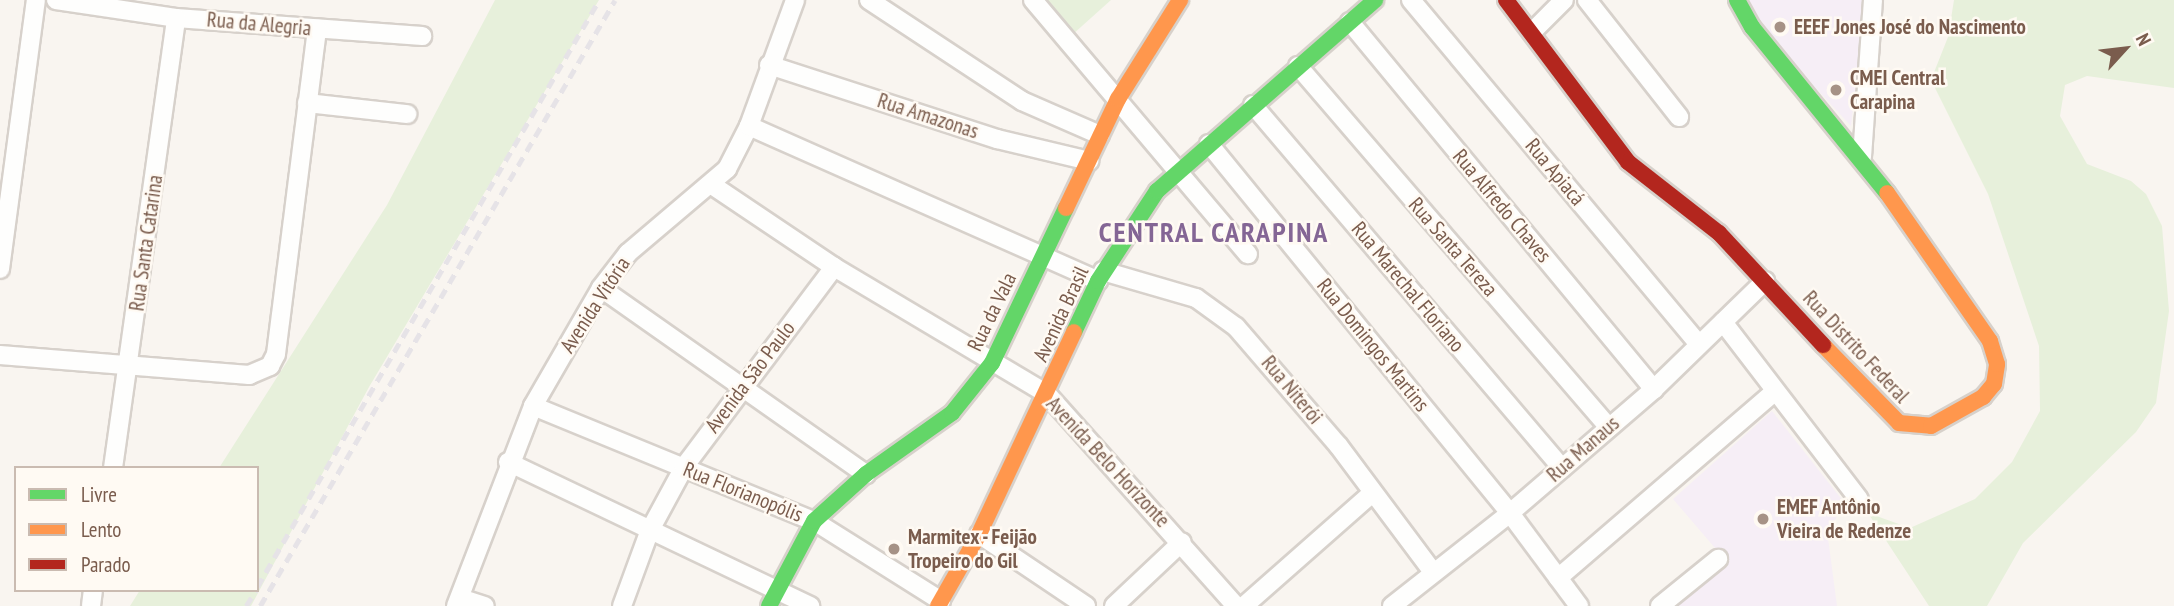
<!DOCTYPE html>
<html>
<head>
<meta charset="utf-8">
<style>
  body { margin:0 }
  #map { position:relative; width:2174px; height:606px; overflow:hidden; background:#f9f5f0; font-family:"PT Sans Narrow",sans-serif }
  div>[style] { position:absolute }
  .education>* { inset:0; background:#f6eef6 }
  .green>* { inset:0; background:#e7f0db }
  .roads { filter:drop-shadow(2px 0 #d7d1cb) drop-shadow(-2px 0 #d7d1cb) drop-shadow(0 2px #d7d1cb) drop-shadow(0 -2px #d7d1cb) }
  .street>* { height:18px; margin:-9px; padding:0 9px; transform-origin:9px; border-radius:9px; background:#fefefd }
  .fast>* { height:16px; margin:-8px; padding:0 8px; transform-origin:8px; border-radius:8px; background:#63d668 }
  .slow>* { height:16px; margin:-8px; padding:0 8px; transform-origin:8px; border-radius:8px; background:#ff974d }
  .jam>* { height:16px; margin:-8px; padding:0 8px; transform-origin:8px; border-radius:8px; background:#b3261e }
  .rail>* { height:4.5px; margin-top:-2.25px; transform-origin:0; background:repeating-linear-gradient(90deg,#e6e3e7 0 10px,transparent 0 17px) }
  .dots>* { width:19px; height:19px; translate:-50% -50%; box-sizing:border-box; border:4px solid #fffaf3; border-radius:50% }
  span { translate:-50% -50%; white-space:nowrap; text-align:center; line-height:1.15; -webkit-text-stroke:5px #fffaf3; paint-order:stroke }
  .street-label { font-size:21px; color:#7a5c4d }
  .poi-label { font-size:21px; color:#7a5c4d; font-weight:700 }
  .left { translate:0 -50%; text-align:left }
  .district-label { font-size:28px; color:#846695; font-weight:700; letter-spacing:2px }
  .legend { position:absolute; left:14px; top:466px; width:245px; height:126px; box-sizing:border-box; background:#fffaf3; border:2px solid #cabbb1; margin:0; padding:9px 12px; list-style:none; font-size:21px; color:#7a5c4d }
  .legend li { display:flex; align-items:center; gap:14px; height:35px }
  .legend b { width:35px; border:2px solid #cabbb1 }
  .north { position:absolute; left:2090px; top:14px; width:70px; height:70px; -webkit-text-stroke:5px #fffaf3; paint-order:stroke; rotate:63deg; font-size:19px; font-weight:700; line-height:28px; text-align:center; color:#7a5c4d }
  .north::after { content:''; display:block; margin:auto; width:24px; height:32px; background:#7a5c4d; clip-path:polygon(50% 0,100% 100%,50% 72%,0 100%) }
</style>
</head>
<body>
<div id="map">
  <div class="education">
    <i style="clip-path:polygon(1746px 0,1865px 0,1851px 126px,1784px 54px)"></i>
    <i style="clip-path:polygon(1772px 411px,1843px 501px,1828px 538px,1837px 606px,1674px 606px,1727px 562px,1673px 499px)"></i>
  </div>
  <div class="green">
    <i style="clip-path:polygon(495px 0,599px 0,369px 387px,251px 606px,130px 606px,140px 590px,257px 590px,257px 468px,219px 468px,387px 205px)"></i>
    <i style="clip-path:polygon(1041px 0,1111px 0,1072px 35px)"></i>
    <i style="clip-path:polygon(1954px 0,2174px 0,2174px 88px,2087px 76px,2065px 85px,2060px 116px,2087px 164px,2131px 181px,2146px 194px,2162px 226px,2169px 311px,2156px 403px,2136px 432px,2023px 543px,1987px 606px,1929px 606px,1868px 513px,1910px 528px,1975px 499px,2012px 462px,2040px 411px,2039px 346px,1988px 194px,1931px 80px,1948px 37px)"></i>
  </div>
  <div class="roads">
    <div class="street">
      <i style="left:56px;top:0;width:121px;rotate:8.5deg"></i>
      <i style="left:176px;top:18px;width:247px;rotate:4.2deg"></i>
      <i style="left:869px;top:0;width:183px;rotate:33.4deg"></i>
      <i style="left:1022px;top:101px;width:85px;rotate:23.6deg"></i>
      <i style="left:1033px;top:0;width:333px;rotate:49.8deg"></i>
      <i style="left:1411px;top:0;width:449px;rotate:50.1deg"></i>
      <i style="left:1587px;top:0;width:149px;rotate:51.8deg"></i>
      <i style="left:1350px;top:22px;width:477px;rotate:50.4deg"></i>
      <i style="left:1532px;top:32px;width:45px;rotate:-45deg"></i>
      <i style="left:769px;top:65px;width:240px;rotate:18deg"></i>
      <i style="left:997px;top:139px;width:95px;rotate:13.4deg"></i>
      <i style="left:1298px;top:66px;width:476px;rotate:49.3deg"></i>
      <i style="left:307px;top:103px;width:101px;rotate:6.3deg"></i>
      <i style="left:1253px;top:105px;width:477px;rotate:49.6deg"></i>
      <i style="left:749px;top:126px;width:382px;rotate:23.9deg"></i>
      <i style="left:1209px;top:144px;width:476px;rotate:50.8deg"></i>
      <i style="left:1510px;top:513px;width:116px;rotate:53.4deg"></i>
      <i style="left:1862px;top:157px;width:157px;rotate:-86deg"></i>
      <i style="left:712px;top:185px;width:147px;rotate:33.9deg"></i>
      <i style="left:834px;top:267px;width:248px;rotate:30.8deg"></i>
      <i style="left:1047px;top:394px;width:284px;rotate:48.3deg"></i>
      <i style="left:0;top:269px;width:271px;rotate:-82.4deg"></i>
      <i style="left:1103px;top:271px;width:97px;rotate:16.2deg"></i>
      <i style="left:1196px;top:298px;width:49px;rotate:35.9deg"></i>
      <i style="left:1236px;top:327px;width:156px;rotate:49.2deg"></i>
      <i style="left:1338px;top:445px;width:159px;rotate:53.2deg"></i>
      <i style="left:601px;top:288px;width:324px;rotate:35.1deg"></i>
      <i style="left:1723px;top:322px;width:223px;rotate:52.5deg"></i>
      <i style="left:0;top:355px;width:250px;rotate:4.6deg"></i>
      <i style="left:249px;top:375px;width:23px;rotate:-23deg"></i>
      <i style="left:270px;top:366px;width:13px;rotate:-63deg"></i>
      <i style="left:276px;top:354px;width:328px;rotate:-82.8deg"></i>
      <i style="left:533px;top:406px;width:304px;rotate:22.3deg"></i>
      <i style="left:814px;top:521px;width:150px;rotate:32.2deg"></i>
      <i style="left:508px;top:462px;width:335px;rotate:25.5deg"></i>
      <i style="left:113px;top:468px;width:454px;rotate:-82deg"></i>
      <i style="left:979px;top:534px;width:129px;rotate:33.9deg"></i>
      <i style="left:1558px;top:578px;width:285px;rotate:-40.7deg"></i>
      <i style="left:460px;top:598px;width:26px;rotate:18deg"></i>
      <i style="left:91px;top:606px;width:16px;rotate:-83deg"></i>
      <i style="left:456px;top:606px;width:214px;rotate:-68.9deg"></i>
      <i style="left:533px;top:406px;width:136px;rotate:-60deg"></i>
      <i style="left:601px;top:288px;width:44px;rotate:-52.4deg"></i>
      <i style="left:628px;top:253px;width:130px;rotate:-40.3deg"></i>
      <i style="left:727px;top:169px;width:48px;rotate:-62.9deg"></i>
      <i style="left:749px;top:126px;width:134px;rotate:-69.9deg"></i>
      <i style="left:622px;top:606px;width:81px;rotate:-69.8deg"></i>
      <i style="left:650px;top:530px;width:72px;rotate:-61.6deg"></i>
      <i style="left:684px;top:467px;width:250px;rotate:-53.1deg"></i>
      <i style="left:1114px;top:606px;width:93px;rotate:-43.3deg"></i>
      <i style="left:1244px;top:606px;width:171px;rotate:-41.4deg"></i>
      <i style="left:1392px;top:606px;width:150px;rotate:-38.2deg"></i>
      <i style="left:1510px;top:513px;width:190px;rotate:-40.7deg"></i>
      <i style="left:1654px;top:389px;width:155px;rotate:-44.2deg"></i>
      <i style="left:1660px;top:606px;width:75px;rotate:-39deg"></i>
    </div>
    <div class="fast">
      <i style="left:1737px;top:0;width:31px;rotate:61deg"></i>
      <i style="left:1752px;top:27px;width:214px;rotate:50.9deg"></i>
      <i style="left:1074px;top:332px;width:56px;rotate:-64.8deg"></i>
      <i style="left:1098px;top:281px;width:108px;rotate:-56.8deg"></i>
      <i style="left:1157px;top:191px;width:290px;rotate:-41.2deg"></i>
      <i style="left:769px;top:606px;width:96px;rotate:-62.1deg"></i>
      <i style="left:814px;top:521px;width:70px;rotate:-42.1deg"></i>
      <i style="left:866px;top:474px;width:105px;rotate:-35.3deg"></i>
      <i style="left:952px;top:413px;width:64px;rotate:-51.3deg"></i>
      <i style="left:992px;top:363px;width:172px;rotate:-64.5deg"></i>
    </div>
    <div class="slow">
      <i style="left:1066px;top:208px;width:121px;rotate:-64.5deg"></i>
      <i style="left:1118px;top:99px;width:117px;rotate:-57.9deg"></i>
      <i style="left:1823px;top:345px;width:109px;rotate:45.7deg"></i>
      <i style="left:1899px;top:423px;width:32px;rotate:5deg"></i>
      <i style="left:1931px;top:426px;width:60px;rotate:-29.1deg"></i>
      <i style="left:1983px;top:397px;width:17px;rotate:-50deg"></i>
      <i style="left:1994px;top:384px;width:20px;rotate:-81deg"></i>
      <i style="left:1997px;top:364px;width:24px;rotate:-107deg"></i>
      <i style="left:1990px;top:341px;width:180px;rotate:-124.8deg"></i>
      <i style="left:938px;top:606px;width:83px;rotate:-60.3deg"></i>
      <i style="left:979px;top:534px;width:223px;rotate:-64.8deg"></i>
    </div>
    <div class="jam">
      <i style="left:1506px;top:0;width:203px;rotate:53deg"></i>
      <i style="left:1628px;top:162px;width:115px;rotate:38deg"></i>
      <i style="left:1719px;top:233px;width:153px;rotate:47.1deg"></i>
    </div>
  </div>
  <div class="rail">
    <i style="left:257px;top:587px;width:679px;rotate:-59.77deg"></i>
    <i style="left:246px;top:606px;width:19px;rotate:-58deg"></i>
    <i style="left:260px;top:606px;width:702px;rotate:-59.64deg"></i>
  </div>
  <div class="dots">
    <i style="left:1780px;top:27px;background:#a69286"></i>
    <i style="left:1836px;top:90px;background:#a69286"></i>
    <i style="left:1763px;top:519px;background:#a69286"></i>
    <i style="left:894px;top:549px;background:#a69286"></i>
  </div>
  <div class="street-label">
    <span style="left:259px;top:24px;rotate:5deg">Rua da Alegria</span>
    <span style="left:928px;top:116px;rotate:18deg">Rua Amazonas</span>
    <span style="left:1555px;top:172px;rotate:50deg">Rua Apiacá</span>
    <span style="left:1502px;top:206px;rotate:50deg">Rua Alfredo Chaves</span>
    <span style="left:146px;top:243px;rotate:-82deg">Rua Santa Catarina</span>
    <span style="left:1453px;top:247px;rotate:49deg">Rua Santa Tereza</span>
    <span style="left:1408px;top:287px;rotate:50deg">Rua Marechal Floriano</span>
    <span style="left:595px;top:305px;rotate:-57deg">Avenida Vitória</span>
    <span style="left:992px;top:312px;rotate:-64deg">Rua da Vala</span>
    <span style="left:1061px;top:314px;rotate:-65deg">Avenida Brasil</span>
    <span style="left:1373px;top:345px;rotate:51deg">Rua Domingos Martins</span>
    <span style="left:1856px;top:347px;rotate:47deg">Rua Distrito Federal</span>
    <span style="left:750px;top:377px;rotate:-53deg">Avenida São Paulo</span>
    <span style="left:1292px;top:390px;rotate:50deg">Rua Niterói</span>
    <span style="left:1583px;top:449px;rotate:-41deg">Rua Manaus</span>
    <span style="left:1108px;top:462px;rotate:47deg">Avenida Belo Horizonte</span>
    <span style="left:743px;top:492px;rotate:22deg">Rua Florianopólis</span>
  </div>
  <div class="poi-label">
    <span class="left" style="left:1794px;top:27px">EEEF Jones José do Nascimento</span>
    <span class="left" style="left:1850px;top:90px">CMEI Central<br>Carapina</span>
    <span class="left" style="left:1777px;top:519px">EMEF Antônio<br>Vieira de Redenze</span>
    <span class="left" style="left:908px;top:549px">Marmitex - Feijão<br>Tropeiro do Gil</span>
  </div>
  <div class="district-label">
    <span style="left:1214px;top:232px">CENTRAL CARAPINA</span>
  </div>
  <ul class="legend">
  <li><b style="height:9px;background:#63d668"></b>Livre</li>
  <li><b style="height:9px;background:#ff974d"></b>Lento</li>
  <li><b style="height:9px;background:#b3261e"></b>Parado</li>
  </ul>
  <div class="north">N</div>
</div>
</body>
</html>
